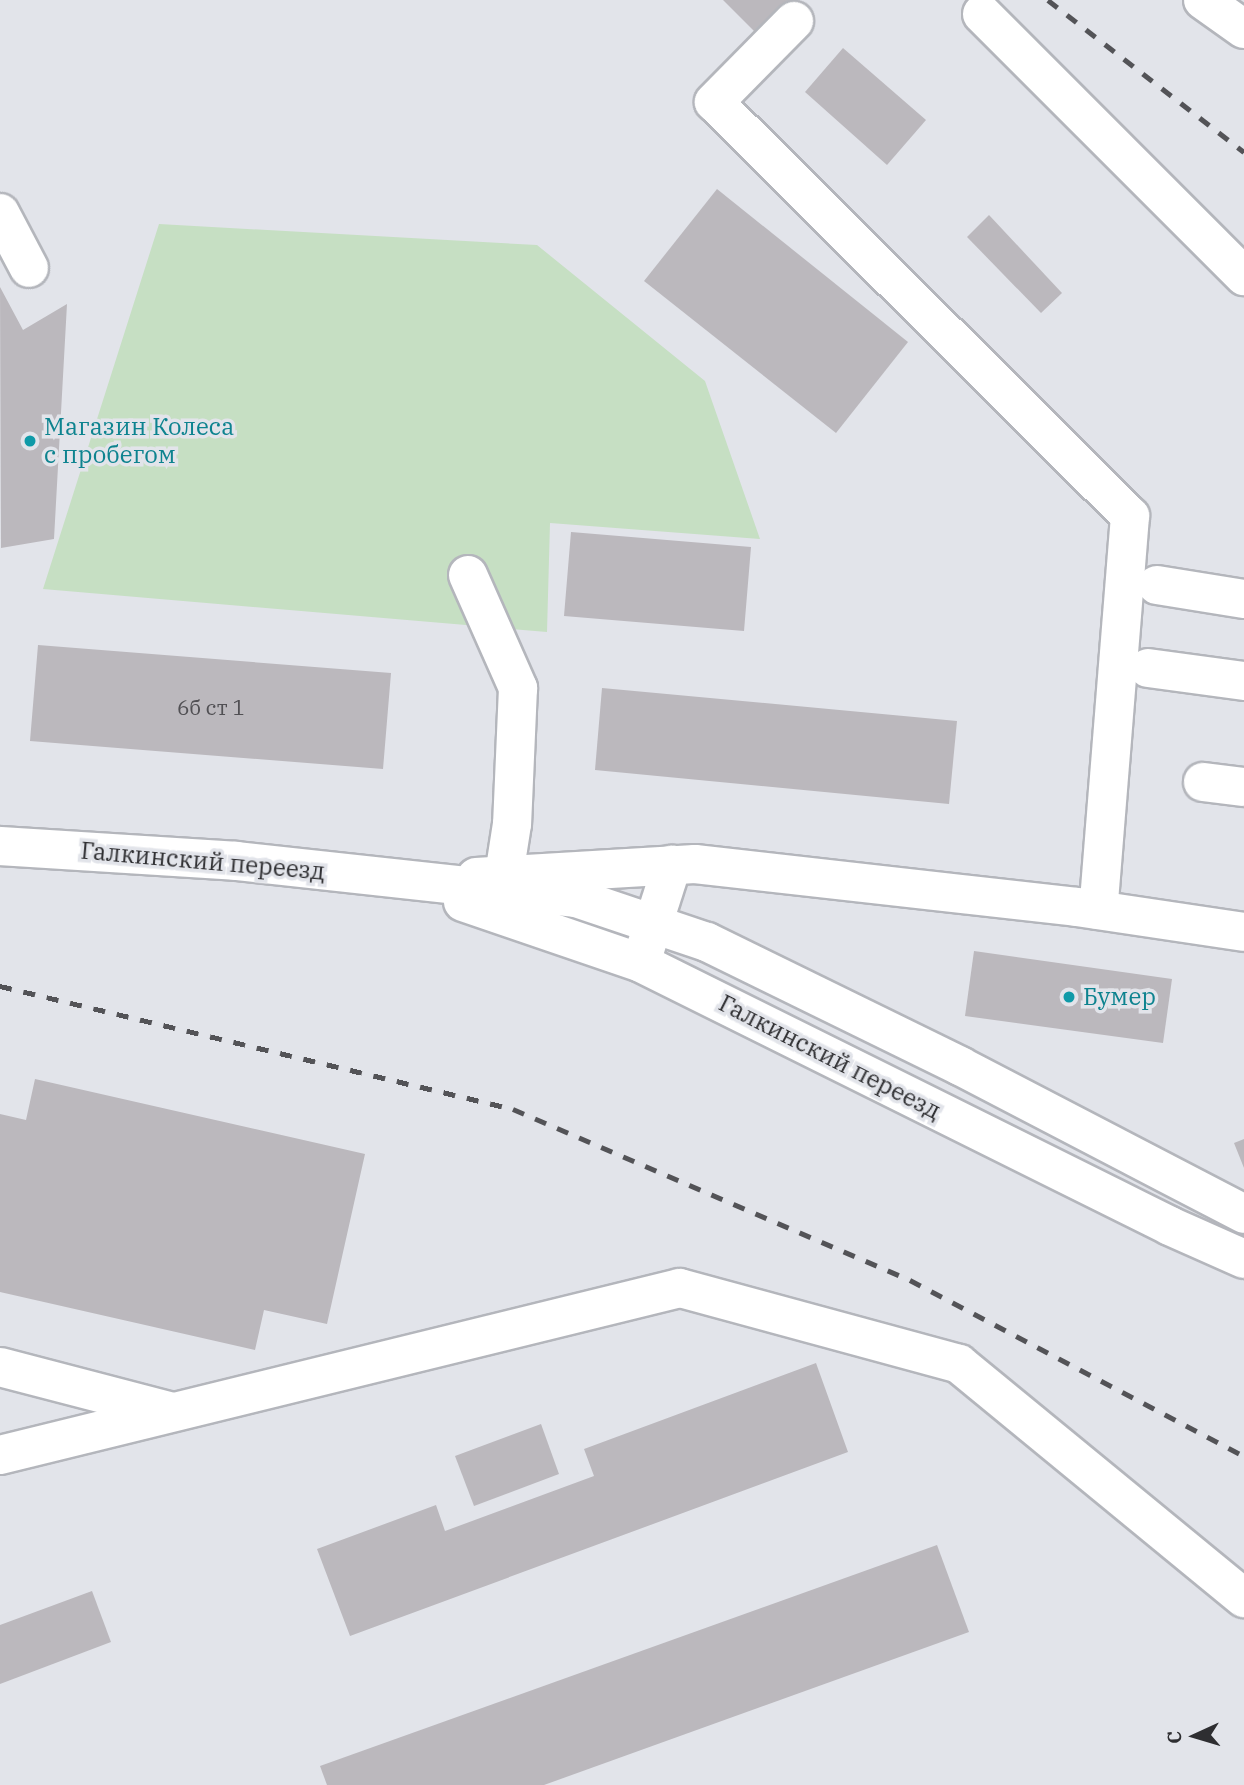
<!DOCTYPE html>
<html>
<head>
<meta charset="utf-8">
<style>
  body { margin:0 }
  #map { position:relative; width:1244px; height:1785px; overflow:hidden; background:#e2e4ea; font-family:"IBM Plex Serif",serif }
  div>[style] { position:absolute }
  .green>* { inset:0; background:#c6dfc3 }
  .building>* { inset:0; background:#bbb8bd }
  .roads { filter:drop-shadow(2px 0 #b4b6bc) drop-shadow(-2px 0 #b4b6bc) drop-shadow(0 2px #b4b6bc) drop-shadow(0 -2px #b4b6bc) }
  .minor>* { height:38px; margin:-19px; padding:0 19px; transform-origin:19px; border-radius:19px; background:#fff }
  .major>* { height:38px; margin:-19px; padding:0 19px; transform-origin:19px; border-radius:19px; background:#fff }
  .rail>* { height:5px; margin-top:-2.5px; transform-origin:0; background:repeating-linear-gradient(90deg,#535357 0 12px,transparent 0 24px) }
  .dots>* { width:19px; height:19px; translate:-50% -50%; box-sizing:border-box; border:4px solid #e2e4ea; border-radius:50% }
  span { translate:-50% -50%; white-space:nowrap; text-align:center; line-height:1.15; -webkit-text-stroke:7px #e2e4ea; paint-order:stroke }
  .number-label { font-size:21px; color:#515054 }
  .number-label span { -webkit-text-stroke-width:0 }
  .culture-label { font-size:24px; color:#0d838f }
  .left { translate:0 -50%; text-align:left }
  .street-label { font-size:24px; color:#2e2e31 }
  .north { position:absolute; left:1160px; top:1701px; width:70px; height:70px; -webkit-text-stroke:5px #e2e4ea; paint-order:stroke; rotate:266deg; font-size:19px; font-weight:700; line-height:28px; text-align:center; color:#2e2e31 }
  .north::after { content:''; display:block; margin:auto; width:24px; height:32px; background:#2e2e31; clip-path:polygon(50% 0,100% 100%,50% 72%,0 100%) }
</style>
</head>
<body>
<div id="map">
  <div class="green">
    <i style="clip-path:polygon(159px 224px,537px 245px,705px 381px,760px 539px,550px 523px,547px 632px,43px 589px)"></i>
  </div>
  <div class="building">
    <i style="clip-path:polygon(723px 0,795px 0,798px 3px,762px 39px)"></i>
    <i style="clip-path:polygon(843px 48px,926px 120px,887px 165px,805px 92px)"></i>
    <i style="clip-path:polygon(717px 189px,908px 342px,836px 433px,644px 281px)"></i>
    <i style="clip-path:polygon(989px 215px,1062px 293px,1041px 313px,967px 237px)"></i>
    <i style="clip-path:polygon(0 287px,23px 330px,67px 304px,54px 539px,1px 548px)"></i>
    <i style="clip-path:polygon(571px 532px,751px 547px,744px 631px,564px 616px)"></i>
    <i style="clip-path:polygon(38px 645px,391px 673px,383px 769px,30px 741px)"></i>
    <i style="clip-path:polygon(602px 688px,957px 721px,949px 804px,595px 770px)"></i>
    <i style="clip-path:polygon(974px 951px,1172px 979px,1163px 1043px,965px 1016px)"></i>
    <i style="clip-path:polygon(35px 1079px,365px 1154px,327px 1324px,264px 1310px,255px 1350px,0 1292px,0 1114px,26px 1120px)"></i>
    <i style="clip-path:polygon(1244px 1139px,1244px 1168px,1234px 1143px)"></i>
    <i style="clip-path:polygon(816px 1363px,848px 1452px,350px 1636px,317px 1549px,436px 1505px,445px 1531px,594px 1476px,584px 1449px)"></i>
    <i style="clip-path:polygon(541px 1424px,559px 1474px,474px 1506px,455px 1456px)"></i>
    <i style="clip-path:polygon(937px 1545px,969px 1632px,544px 1785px,327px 1785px,320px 1766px)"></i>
    <i style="clip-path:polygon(92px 1591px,111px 1642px,0 1684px,0 1625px)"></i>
  </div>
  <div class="roads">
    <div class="minor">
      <i style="left:1203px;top:0;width:50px;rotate:35.3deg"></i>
      <i style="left:982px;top:14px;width:371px;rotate:45deg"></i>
      <i style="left:794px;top:21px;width:114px;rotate:134.6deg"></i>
      <i style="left:714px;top:102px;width:587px;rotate:44.86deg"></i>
      <i style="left:1130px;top:516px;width:395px;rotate:94.6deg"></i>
      <i style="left:0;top:213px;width:62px;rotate:62.2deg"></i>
      <i style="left:468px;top:575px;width:124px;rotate:66.1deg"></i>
      <i style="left:518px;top:688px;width:136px;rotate:92.5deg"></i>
      <i style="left:512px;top:824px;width:52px;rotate:98.9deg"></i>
      <i style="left:1157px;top:585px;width:88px;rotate:9.1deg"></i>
      <i style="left:1148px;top:668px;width:97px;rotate:7.7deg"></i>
      <i style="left:1203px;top:782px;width:41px;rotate:7deg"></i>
      <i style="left:476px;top:877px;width:219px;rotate:-3.4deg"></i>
      <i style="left:695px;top:864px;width:384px;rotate:6.4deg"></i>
      <i style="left:1077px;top:907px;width:169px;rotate:8.5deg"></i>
      <i style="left:643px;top:956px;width:96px;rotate:-72.3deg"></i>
      <i style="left:0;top:1367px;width:175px;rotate:14.6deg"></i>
      <i style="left:0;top:1455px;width:700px;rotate:-13.8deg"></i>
      <i style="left:680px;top:1288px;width:289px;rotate:15.2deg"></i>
      <i style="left:959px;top:1364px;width:369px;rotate:39.4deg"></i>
    </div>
    <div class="major">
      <i style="left:0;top:846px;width:236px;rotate:3.6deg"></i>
      <i style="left:236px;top:861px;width:342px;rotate:6.2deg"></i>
      <i style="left:576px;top:898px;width:138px;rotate:18.6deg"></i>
      <i style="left:707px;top:942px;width:282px;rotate:26.1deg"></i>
      <i style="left:960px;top:1066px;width:320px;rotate:27.5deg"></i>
      <i style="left:463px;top:902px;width:188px;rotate:18.9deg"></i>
      <i style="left:641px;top:963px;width:591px;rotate:26.43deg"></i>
      <i style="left:1170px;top:1226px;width:81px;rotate:24deg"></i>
    </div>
  </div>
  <div class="rail">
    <i style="left:1048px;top:0;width:248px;rotate:37.8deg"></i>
    <i style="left:0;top:986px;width:528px;rotate:13.48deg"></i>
    <i style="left:513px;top:1109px;width:432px;rotate:23.3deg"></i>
    <i style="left:910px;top:1280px;width:378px;rotate:27.8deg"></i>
  </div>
  <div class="dots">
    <i style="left:30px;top:441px;background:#0f9aa8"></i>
    <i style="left:1069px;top:997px;background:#0f9aa8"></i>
  </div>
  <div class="number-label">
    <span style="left:211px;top:707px">6б ст 1</span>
  </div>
  <div class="culture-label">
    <span class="left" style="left:44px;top:441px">Магазин Колеса<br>с пробегом</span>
    <span class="left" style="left:1083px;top:997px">Бумер</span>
  </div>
  <div class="street-label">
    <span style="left:203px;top:861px;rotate:5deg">Галкинский переезд</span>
    <span style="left:830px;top:1057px;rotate:27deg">Галкинский переезд</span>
  </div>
  <div class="north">С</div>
</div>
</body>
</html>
